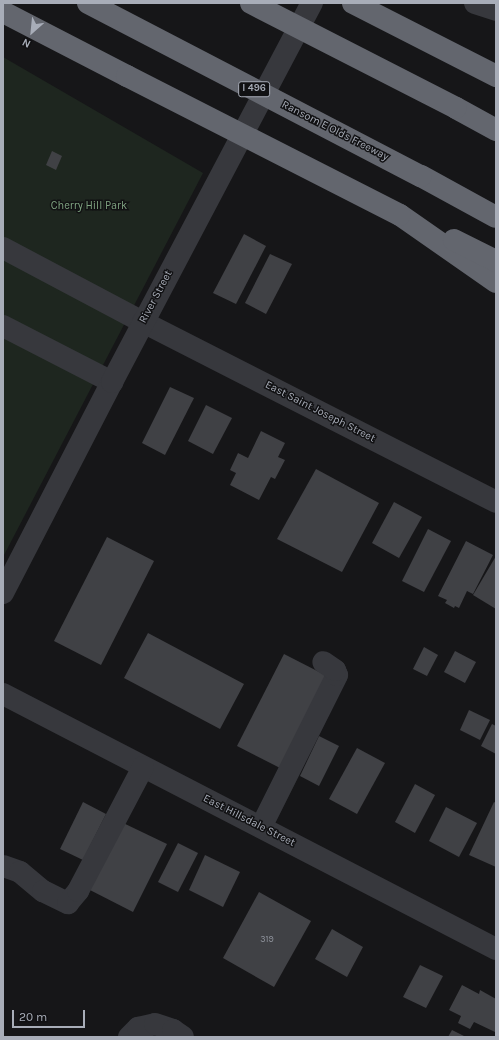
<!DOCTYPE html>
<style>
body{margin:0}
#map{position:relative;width:499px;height:1040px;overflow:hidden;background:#161618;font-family:Karla,sans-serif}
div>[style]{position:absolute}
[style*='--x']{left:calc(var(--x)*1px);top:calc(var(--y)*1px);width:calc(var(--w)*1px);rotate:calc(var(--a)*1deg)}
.green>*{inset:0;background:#1e261f}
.building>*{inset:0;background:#404145}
.minor>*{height:22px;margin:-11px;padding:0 11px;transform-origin:11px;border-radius:11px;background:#37383d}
.highway>*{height:22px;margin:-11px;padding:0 11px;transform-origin:11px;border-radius:11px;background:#63666e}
.highway-bridge>*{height:22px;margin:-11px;padding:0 11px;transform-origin:11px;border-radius:11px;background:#63666e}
span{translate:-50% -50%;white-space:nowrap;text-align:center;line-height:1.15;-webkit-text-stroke:3px #111113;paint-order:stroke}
.number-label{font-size:9px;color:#8e929b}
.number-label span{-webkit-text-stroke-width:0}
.shield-label span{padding:1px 3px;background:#111113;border:1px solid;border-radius:3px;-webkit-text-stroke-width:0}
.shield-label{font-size:10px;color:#a8adb8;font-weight:700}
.street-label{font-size:11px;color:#a8adb8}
.park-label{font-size:11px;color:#7fa381}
.frame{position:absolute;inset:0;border:4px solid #a8adb8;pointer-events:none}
.north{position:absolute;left:12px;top:12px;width:40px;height:40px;-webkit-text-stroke:3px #111113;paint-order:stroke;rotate:207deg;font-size:11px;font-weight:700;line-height:16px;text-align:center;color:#a8adb8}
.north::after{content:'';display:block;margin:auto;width:14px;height:18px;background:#a8adb8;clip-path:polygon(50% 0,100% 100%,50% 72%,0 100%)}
.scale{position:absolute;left:12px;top:1010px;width:73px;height:18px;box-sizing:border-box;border:2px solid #a8adb8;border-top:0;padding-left:5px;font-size:12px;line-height:14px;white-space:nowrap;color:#a8adb8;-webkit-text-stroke:3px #111113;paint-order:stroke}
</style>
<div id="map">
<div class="green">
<i style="clip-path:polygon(3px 57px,203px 173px,3px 557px)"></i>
</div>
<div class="building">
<i style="clip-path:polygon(52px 151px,62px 156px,56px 170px,46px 165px)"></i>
<i style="clip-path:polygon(244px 234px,266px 246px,236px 304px,213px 293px)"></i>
<i style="clip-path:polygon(270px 254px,292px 264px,266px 314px,245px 303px)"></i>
<i style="clip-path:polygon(170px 387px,194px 398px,165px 455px,142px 443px)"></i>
<i style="clip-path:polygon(206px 405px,232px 418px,213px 454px,188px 441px)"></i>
<i style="clip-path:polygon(261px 431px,285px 443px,278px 457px,285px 460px,275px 479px,271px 477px,259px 500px,230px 485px,236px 473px,230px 470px,238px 453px,248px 458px)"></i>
<i style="clip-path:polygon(316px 469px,379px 503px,342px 572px,277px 539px)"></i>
<i style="clip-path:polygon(394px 502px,422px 517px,399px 558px,372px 543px)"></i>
<i style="clip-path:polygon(428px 529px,451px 541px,424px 592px,402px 581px)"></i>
<i style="clip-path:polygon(107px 537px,154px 561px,101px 665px,54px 641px)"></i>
<i style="clip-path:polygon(466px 541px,493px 555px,473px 594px,467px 591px,459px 608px,455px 606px,454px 608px,445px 603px,447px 600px,438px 596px)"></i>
<i style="clip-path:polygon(496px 556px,496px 609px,473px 595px)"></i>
<i style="clip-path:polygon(148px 633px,244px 684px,220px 729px,124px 678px)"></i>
<i style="clip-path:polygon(424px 647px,438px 655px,427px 676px,413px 669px)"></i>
<i style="clip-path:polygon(455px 651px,476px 662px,465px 683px,444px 672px)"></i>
<i style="clip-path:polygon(284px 654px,329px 677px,282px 769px,237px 746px)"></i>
<i style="clip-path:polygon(469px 710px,490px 720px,480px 740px,460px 730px)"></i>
<i style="clip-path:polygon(492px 724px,496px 726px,496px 754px,481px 746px)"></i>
<i style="clip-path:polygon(319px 736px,339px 746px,319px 786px,300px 776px)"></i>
<i style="clip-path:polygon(357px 748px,385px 763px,357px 814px,329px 799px)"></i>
<i style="clip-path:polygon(415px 784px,435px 795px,415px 833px,395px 822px)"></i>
<i style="clip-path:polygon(83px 802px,106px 814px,83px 860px,60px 849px)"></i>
<i style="clip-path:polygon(494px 802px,496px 803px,496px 867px,469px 855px)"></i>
<i style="clip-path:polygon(446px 807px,477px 823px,459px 857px,429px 841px)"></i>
<i style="clip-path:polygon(119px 821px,167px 844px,133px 912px,86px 888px)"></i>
<i style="clip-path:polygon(178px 843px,198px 853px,178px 892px,158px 882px)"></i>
<i style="clip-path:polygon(205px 855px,240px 872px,223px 907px,189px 890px)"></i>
<i style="clip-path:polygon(259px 892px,311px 921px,274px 987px,223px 958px)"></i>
<i style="clip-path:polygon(332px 929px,363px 947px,347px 977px,315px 959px)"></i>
<i style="clip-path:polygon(420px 965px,443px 976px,426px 1008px,403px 997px)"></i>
<i style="clip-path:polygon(462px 985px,479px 994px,480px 990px,496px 999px,495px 1032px,474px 1022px,470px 1029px,458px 1023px,461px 1016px,449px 1010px)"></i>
<i style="clip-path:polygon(452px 1030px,466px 1037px,448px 1037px)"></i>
</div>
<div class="minor">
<i style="--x:475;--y:3;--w:22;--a:18"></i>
<i style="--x:3;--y:248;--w:158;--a:27.9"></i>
<i style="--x:143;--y:322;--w:396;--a:27"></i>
<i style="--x:3;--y:326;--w:123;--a:27.2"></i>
<i style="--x:3;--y:593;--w:237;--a:-62.7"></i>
<i style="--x:112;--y:382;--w:429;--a:-62.2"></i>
<i style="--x:3;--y:694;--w:555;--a:27.35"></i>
<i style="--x:261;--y:827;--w:170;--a:-63.4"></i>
<i style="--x:337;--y:675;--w:5;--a:-112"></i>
<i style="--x:335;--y:670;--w:14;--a:-146"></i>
<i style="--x:3;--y:866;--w:18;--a:19"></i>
<i style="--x:20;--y:872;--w:30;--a:40"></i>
<i style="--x:43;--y:891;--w:28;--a:26"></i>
<i style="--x:68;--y:903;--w:16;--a:-50"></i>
<i style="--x:78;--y:891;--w:140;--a:-62.3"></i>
<i style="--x:129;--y:1037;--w:13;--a:-45"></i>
<i style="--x:138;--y:1028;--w:17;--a:-13"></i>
<i style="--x:155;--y:1024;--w:19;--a:18"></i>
<i style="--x:173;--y:1030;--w:12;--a:35"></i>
</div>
<div class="highway">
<i style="--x:353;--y:3;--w:161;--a:27"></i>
<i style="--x:3;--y:12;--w:140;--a:27.3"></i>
<i style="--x:456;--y:108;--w:46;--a:28.8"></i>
<i style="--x:421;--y:176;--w:85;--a:28.7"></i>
<i style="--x:400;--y:215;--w:117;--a:34.9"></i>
<i style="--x:454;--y:240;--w:47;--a:26.6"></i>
</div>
<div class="highway-bridge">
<i style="--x:88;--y:3;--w:375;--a:27.5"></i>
<i style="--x:251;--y:3;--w:230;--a:27.1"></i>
<i style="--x:127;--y:76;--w:306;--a:27"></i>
</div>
<div class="number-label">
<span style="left:267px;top:939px">319</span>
</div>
<div class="shield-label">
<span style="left:254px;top:89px">I 496</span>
</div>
<div class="street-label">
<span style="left:335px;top:131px;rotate:27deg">Ransom E Olds Freeway</span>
<span style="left:156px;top:297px;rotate:-62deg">River Street</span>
<span style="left:320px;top:412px;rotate:27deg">East Saint Joseph Street</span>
<span style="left:249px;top:821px;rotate:27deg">East Hillsdale Street</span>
</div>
<div class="park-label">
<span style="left:89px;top:206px">Cherry Hill Park</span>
</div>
<div class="frame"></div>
<div class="north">N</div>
<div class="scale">20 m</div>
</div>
